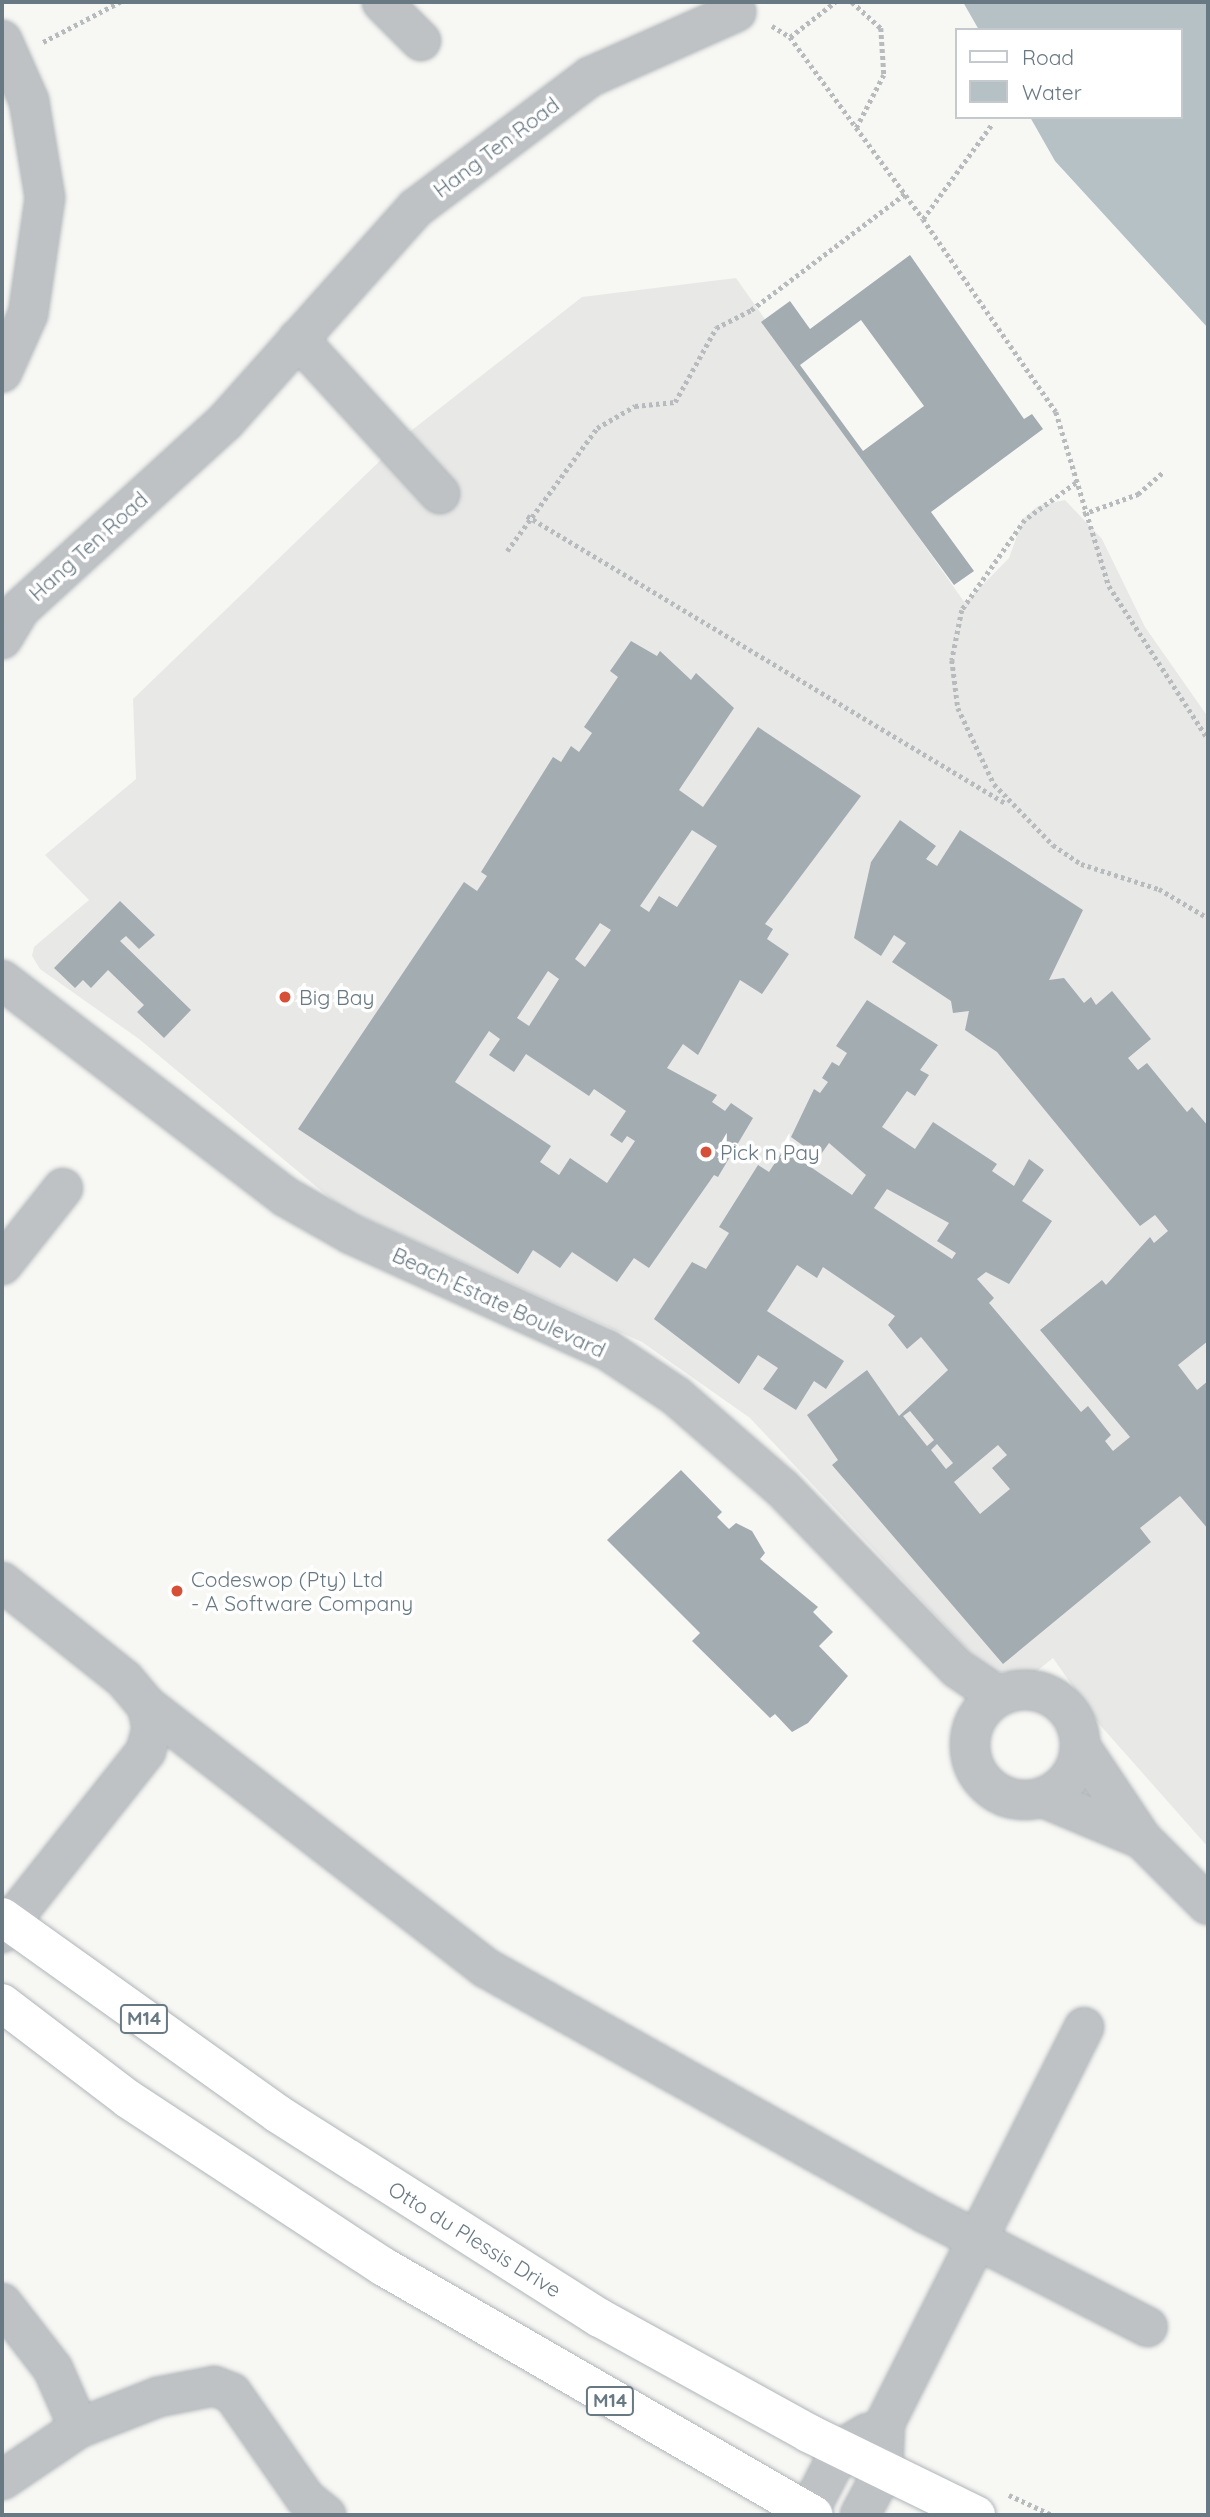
<!DOCTYPE html>
<style>
body{margin:0}
#map{position:relative;width:1210px;height:2517px;overflow:hidden;background:#f7f7f4;font-family:Quicksand,sans-serif}
div>[style]{position:absolute}
[style*='--x']{left:calc(var(--x)*1px);top:calc(var(--y)*1px);width:calc(var(--w)*1px);rotate:calc(var(--a)*1deg)}
.built>*{inset:0;background:#e8e8e7}
.water>*{inset:0;background:#b5c1c5}
.building>*{inset:0;background:#a3acb1}
.path>*{height:4.5px;margin-top:-2.25px;transform-origin:0;background:repeating-linear-gradient(90deg,#b8bbbd 0 3.5px,transparent 0 7px)}
.roads{filter:drop-shadow(0 0 2px #afb5b8) drop-shadow(0 0 2px #afb5b8)}
.minor>*{height:38px;margin:-19px;padding:0 19px;transform-origin:19px;border-radius:19px;background:#bec2c5}
.minor>.ring{margin:-19px;padding:0;box-sizing:content-box;background:none;border:38px solid #bec2c5;border-radius:50%}
.major>*{height:38px;margin:-19px;padding:0 19px;transform-origin:19px;border-radius:19px;background:#fff}
.dots>*{width:19px;height:19px;translate:-50% -50%;box-sizing:border-box;border:4px solid #fff;border-radius:50%}
span{translate:-50% -50%;white-space:nowrap;text-align:center;line-height:1.15;-webkit-text-stroke:7px #fff;paint-order:stroke}
.shield-label span{padding:2px 5px;background:#fff;border:2px solid;border-radius:5px;-webkit-text-stroke-width:0}
.shield-label{font-size:19px;color:#687983;font-weight:700}
.street-label{font-size:21px;color:#687983}
.poi-label{font-size:21px;color:#687983}
.left{translate:0 -50%;text-align:left}
.frame{position:absolute;inset:0;border:4px solid #687983;pointer-events:none}
.legend{position:absolute;left:955px;top:28px;width:228px;height:91px;box-sizing:border-box;background:#fff;border:2px solid #c3c9cd;margin:0;padding:9px 12px;list-style:none;font-size:21px;color:#687983}
.legend li{display:flex;align-items:center;gap:14px;height:35px}
.legend b{width:35px;border:2px solid #c3c9cd}
</style>
<div id="map">
<div class="built">
<i style="clip-path:polygon(736px 278px,965px 603px,1009px 558px,1023px 519px,1038px 506px,1065px 500px,1102px 539px,1145px 627px,1208px 717px,1208px 1847px,1100px 1725px,1053px 1658px,1032px 1675px,988px 1671px,750px 1418px,642px 1342px,342px 1208px,139px 1039px,40px 969px,32px 956px,34px 947px,89px 900px,45px 855px,136px 779px,133px 699px,412px 430px,582px 297px)"></i>
</div>
<div class="water">
<i style="clip-path:polygon(963px 2px,1208px 2px,1208px 328px,1055px 161px,1030px 117px,1180px 117px,1180px 30px,979px 30px)"></i>
</div>
<div class="building">
<i style="clip-path:polygon(evenodd,910px 255px,1024px 419px,1032px 414px,1043px 429px,931px 512px,974px 571px,954px 585px,761px 322px,790px 301px,810px 329px,910px 255px,861px 320px,924px 406px,863px 451px,800px 365px,861px 320px)"></i>
<i style="clip-path:polygon(evenodd,631px 641px,657px 656px,660px 651px,691px 680px,696px 673px,734px 708px,679px 790px,703px 807px,758px 727px,861px 796px,765px 924px,773px 929px,767px 939px,789px 954px,762px 994px,740px 980px,698px 1055px,683px 1044px,667px 1068px,717px 1095px,712px 1102px,725px 1111px,731px 1103px,753px 1118px,718px 1177px,714px 1175px,649px 1268px,634px 1258px,617px 1282px,572px 1252px,560px 1268px,533px 1250px,518px 1274px,298px 1129px,464px 882px,477px 891px,487px 876px,481px 872px,553px 757px,561px 762px,571px 746px,579px 752px,592px 733px,584px 727px,618px 677px,610px 671px,631px 641px,692px 830px,717px 846px,677px 907px,659px 896px,649px 912px,640px 906px,692px 830px,631px 641px,600px 923px,611px 930px,585px 967px,575px 959px,600px 923px,631px 641px,548px 971px,559px 979px,529px 1026px,517px 1018px,548px 971px,631px 641px,489px 1031px,500px 1039px,489px 1055px,514px 1072px,526px 1054px,589px 1096px,594px 1089px,626px 1111px,610px 1135px,622px 1143px,627px 1136px,635px 1141px,607px 1183px,570px 1158px,559px 1175px,540px 1162px,551px 1146px,455px 1082px,489px 1031px)"></i>
<i style="clip-path:polygon(evenodd,900px 820px,936px 846px,926px 859px,937px 866px,960px 830px,1083px 910px,1049px 980px,1064px 978px,1084px 1003px,1091px 997px,1096px 1005px,1112px 991px,1151px 1039px,1128px 1058px,1138px 1070px,1147px 1063px,1187px 1112px,1192px 1107px,1208px 1126px,1208px 1341px,1178px 1365px,1197px 1390px,1208px 1381px,1208px 1529px,1180px 1496px,1140px 1528px,1151px 1542px,1003px 1664px,832px 1465px,838px 1460px,807px 1415px,867px 1370px,899px 1416px,948px 1370px,921px 1337px,907px 1349px,888px 1325px,895px 1316px,823px 1267px,817px 1278px,797px 1265px,767px 1311px,844px 1361px,826px 1389px,814px 1381px,796px 1410px,763px 1389px,778px 1368px,758px 1355px,739px 1384px,654px 1319px,692px 1262px,706px 1269px,729px 1233px,719px 1227px,758px 1165px,769px 1172px,784px 1149px,852px 1195px,866px 1175px,829px 1143px,819px 1157px,791px 1137px,814px 1089px,820px 1093px,828px 1082px,822px 1078px,832px 1062px,839px 1066px,847px 1053px,836px 1046px,867px 1000px,938px 1045px,920px 1070px,929px 1075px,915px 1096px,907px 1091px,882px 1127px,915px 1149px,933px 1122px,997px 1164px,992px 1171px,1014px 1186px,1029px 1159px,1044px 1170px,1022px 1201px,1052px 1221px,1009px 1284px,986px 1272px,977px 1279px,994px 1298px,989px 1303px,1081px 1412px,1088px 1406px,1111px 1435px,1105px 1441px,1113px 1451px,1130px 1437px,1040px 1330px,1102px 1280px,1106px 1285px,1150px 1237px,1154px 1243px,1168px 1231px,1155px 1215px,1140px 1226px,997px 1052px,965px 1030px,969px 1011px,953px 1013px,951px 1001px,892px 962px,906px 943px,894px 935px,881px 956px,854px 938px,871px 862px,900px 820px,887px 1189px,949px 1223px,937px 1241px,956px 1253px,952px 1259px,874px 1208px,887px 1189px,900px 820px,910px 1411px,934px 1440px,927px 1446px,903px 1416px,910px 1411px,900px 820px,937px 1444px,953px 1463px,946px 1469px,931px 1450px,937px 1444px,900px 820px,998px 1445px,1007px 1455px,992px 1468px,1010px 1489px,980px 1514px,954px 1482px,998px 1445px)"></i>
<i style="clip-path:polygon(120px 901px,155px 935px,139px 949px,126px 936px,120px 941px,191px 1010px,164px 1038px,137px 1012px,144px 1005px,108px 970px,91px 988px,83px 980px,75px 988px,54px 968px)"></i>
<i style="clip-path:polygon(681px 1470px,722px 1512px,717px 1517px,729px 1529px,736px 1523px,752px 1531px,765px 1553px,760px 1559px,818px 1607px,813px 1612px,833px 1632px,819px 1646px,848px 1676px,808px 1723px,792px 1732px,775px 1714px,770px 1718px,692px 1641px,700px 1633px,607px 1540px)"></i>
</div>
<div class="path">
<i style="--x:852;--y:2;--w:39;--a:42"></i>
<i style="--x:881;--y:28;--w:47;--a:86.3"></i>
<i style="--x:884;--y:75;--w:61;--a:117.4"></i>
<i style="--x:772;--y:26;--w:21;--a:31"></i>
<i style="--x:790;--y:37;--w:225;--a:53.8"></i>
<i style="--x:923;--y:219;--w:234;--a:55.4"></i>
<i style="--x:1056;--y:412;--w:182;--a:73.1"></i>
<i style="--x:1109;--y:586;--w:182;--a:57.1"></i>
<i style="--x:790;--y:37;--w:57;--a:-37.9"></i>
<i style="--x:43;--y:42;--w:87;--a:-27.5"></i>
<i style="--x:923;--y:219;--w:117;--a:-54"></i>
<i style="--x:1076;--y:483;--w:63;--a:144"></i>
<i style="--x:1025;--y:520;--w:110;--a:125"></i>
<i style="--x:962;--y:610;--w:51;--a:101.3"></i>
<i style="--x:952;--y:660;--w:48;--a:82.9"></i>
<i style="--x:958;--y:708;--w:84;--a:64.7"></i>
<i style="--x:994;--y:784;--w:85;--a:46"></i>
<i style="--x:1053;--y:845;--w:34;--a:34"></i>
<i style="--x:1081;--y:864;--w:82;--a:17.8"></i>
<i style="--x:1159;--y:889;--w:57;--a:30.6"></i>
<i style="--x:1083;--y:514;--w:59;--a:-20"></i>
<i style="--x:1138;--y:494;--w:32;--a:-41"></i>
<i style="--x:527;--y:516;--w:558;--a:30.98"></i>
<i style="--x:507;--y:551;--w:152;--a:-53.8"></i>
<i style="--x:597;--y:428;--w:44;--a:-30.1"></i>
<i style="--x:635;--y:406;--w:40;--a:-5.7"></i>
<i style="--x:675;--y:402;--w:85;--a:-61"></i>
<i style="--x:716;--y:328;--w:39;--a:-27"></i>
<i style="--x:751;--y:310;--w:193;--a:-37"></i>
<i style="--x:1009;--y:2495;--w:47;--a:24.9"></i>
</div>
<div class="roads">
<div class="minor">
<i style="--x:382;--y:2;--w:55;--a:45"></i>
<i style="--x:2;--y:40;--w:67;--a:66.1"></i>
<i style="--x:29;--y:101;--w:98;--a:80.6"></i>
<i style="--x:45;--y:198;--w:117;--a:98.3"></i>
<i style="--x:28;--y:314;--w:64;--a:114.1"></i>
<i style="--x:298;--y:339;--w:210;--a:47.5"></i>
<i style="--x:2;--y:639;--w:35;--a:-59"></i>
<i style="--x:20;--y:609;--w:277;--a:-42.4"></i>
<i style="--x:225;--y:422;--w:287;--a:-48.3"></i>
<i style="--x:416;--y:208;--w:218;--a:-37"></i>
<i style="--x:590;--y:77;--w:160;--a:-24"></i>
<i style="--x:2;--y:980;--w:357;--a:37.4"></i>
<i style="--x:286;--y:1197;--w:75;--a:29.6"></i>
<i style="--x:351;--y:1234;--w:281;--a:24.4"></i>
<i style="--x:607;--y:1350;--w:83;--a:33.7"></i>
<i style="--x:676;--y:1396;--w:140;--a:41"></i>
<i style="--x:782;--y:1488;--w:252;--a:45.8"></i>
<i style="--x:958;--y:1669;--w:48;--a:34"></i>
<i style="--x:2;--y:1265;--w:98;--a:-51.6"></i>
<i style="--x:2;--y:1582;--w:157;--a:38.5"></i>
<i style="--x:125;--y:1680;--w:34;--a:50"></i>
<i style="--x:147;--y:1706;--w:23;--a:77"></i>
<i style="--x:152;--y:1728;--w:24;--a:105"></i>
<i style="--x:146;--y:1751;--w:232;--a:128.4"></i>
<i class="ring" style="left:970px;top:1690px;width:72px;height:72px"></i>
<i style="--x:147;--y:1706;--w:428;--a:37.7"></i>
<i style="--x:486;--y:1968;--w:503;--a:29.17"></i>
<i style="--x:925;--y:2213;--w:250;--a:27.1"></i>
<i style="--x:1080;--y:1746;--w:112;--a:56.3"></i>
<i style="--x:1142;--y:1839;--w:93;--a:45"></i>
<i style="--x:1044;--y:1798;--w:106;--a:22.7"></i>
<i style="--x:2;--y:2303;--w:83;--a:52.3"></i>
<i style="--x:53;--y:2369;--w:64;--a:66.2"></i>
<i style="--x:2;--y:2480;--w:93;--a:-34"></i>
<i style="--x:79;--y:2428;--w:85;--a:-21.4"></i>
<i style="--x:158;--y:2397;--w:57;--a:-11.1"></i>
<i style="--x:214;--y:2386;--w:19;--a:21"></i>
<i style="--x:232;--y:2393;--w:129;--a:55.1"></i>
<i style="--x:306;--y:2499;--w:26;--a:39"></i>
<i style="--x:807;--y:2515;--w:74;--a:-62.7"></i>
<i style="--x:841;--y:2449;--w:31;--a:-31"></i>
<i style="--x:860;--y:2515;--w:49;--a:-61.9"></i>
<i style="--x:883;--y:2472;--w:49;--a:-87.7"></i>
<i style="--x:885;--y:2423;--w:443;--a:-63.3"></i>
</div>
<div class="major">
<i style="--x:2;--y:1917;--w:339;--a:35.5"></i>
<i style="--x:278;--y:2114;--w:381;--a:32.4"></i>
<i style="--x:600;--y:2318;--w:238;--a:28.9"></i>
<i style="--x:808;--y:2433;--w:187;--a:26"></i>
<i style="--x:2;--y:2003;--w:158;--a:37.3"></i>
<i style="--x:128;--y:2099;--w:306;--a:33.3"></i>
<i style="--x:384;--y:2267;--w:496;--a:30"></i>
</div>
</div>
<div class="dots">
<i style="left:285px;top:997px;background:#d55036"></i>
<i style="left:706px;top:1152px;background:#d55036"></i>
<i style="left:177px;top:1591px;background:#d55036"></i>
</div>
<div class="shield-label">
<span style="left:144px;top:2019px">M14</span>
<span style="left:610px;top:2401px">M14</span>
</div>
<div class="street-label">
<span style="left:496px;top:147px;rotate:-37deg">Hang Ten Road</span>
<span style="left:88px;top:546px;rotate:-42deg">Hang Ten Road</span>
<span style="left:499px;top:1302px;rotate:25deg">Beach Estate Boulevard</span>
<span style="left:475px;top:2239px;rotate:32deg">Otto du Plessis Drive</span>
</div>
<div class="poi-label">
<span class="left" style="left:299px;top:997px">Big Bay</span>
<span class="left" style="left:720px;top:1152px">Pick n Pay</span>
<span class="left" style="left:191px;top:1591px">Codeswop (Pty) Ltd<br>- A Software Company</span>
</div>
<div class="frame"></div>
<ul class="legend">
<li><b style="height:9px;background:#fff"></b>Road</li>
<li><b style="height:19px;background:#b5c1c5"></b>Water</li>
</ul>
</div>
